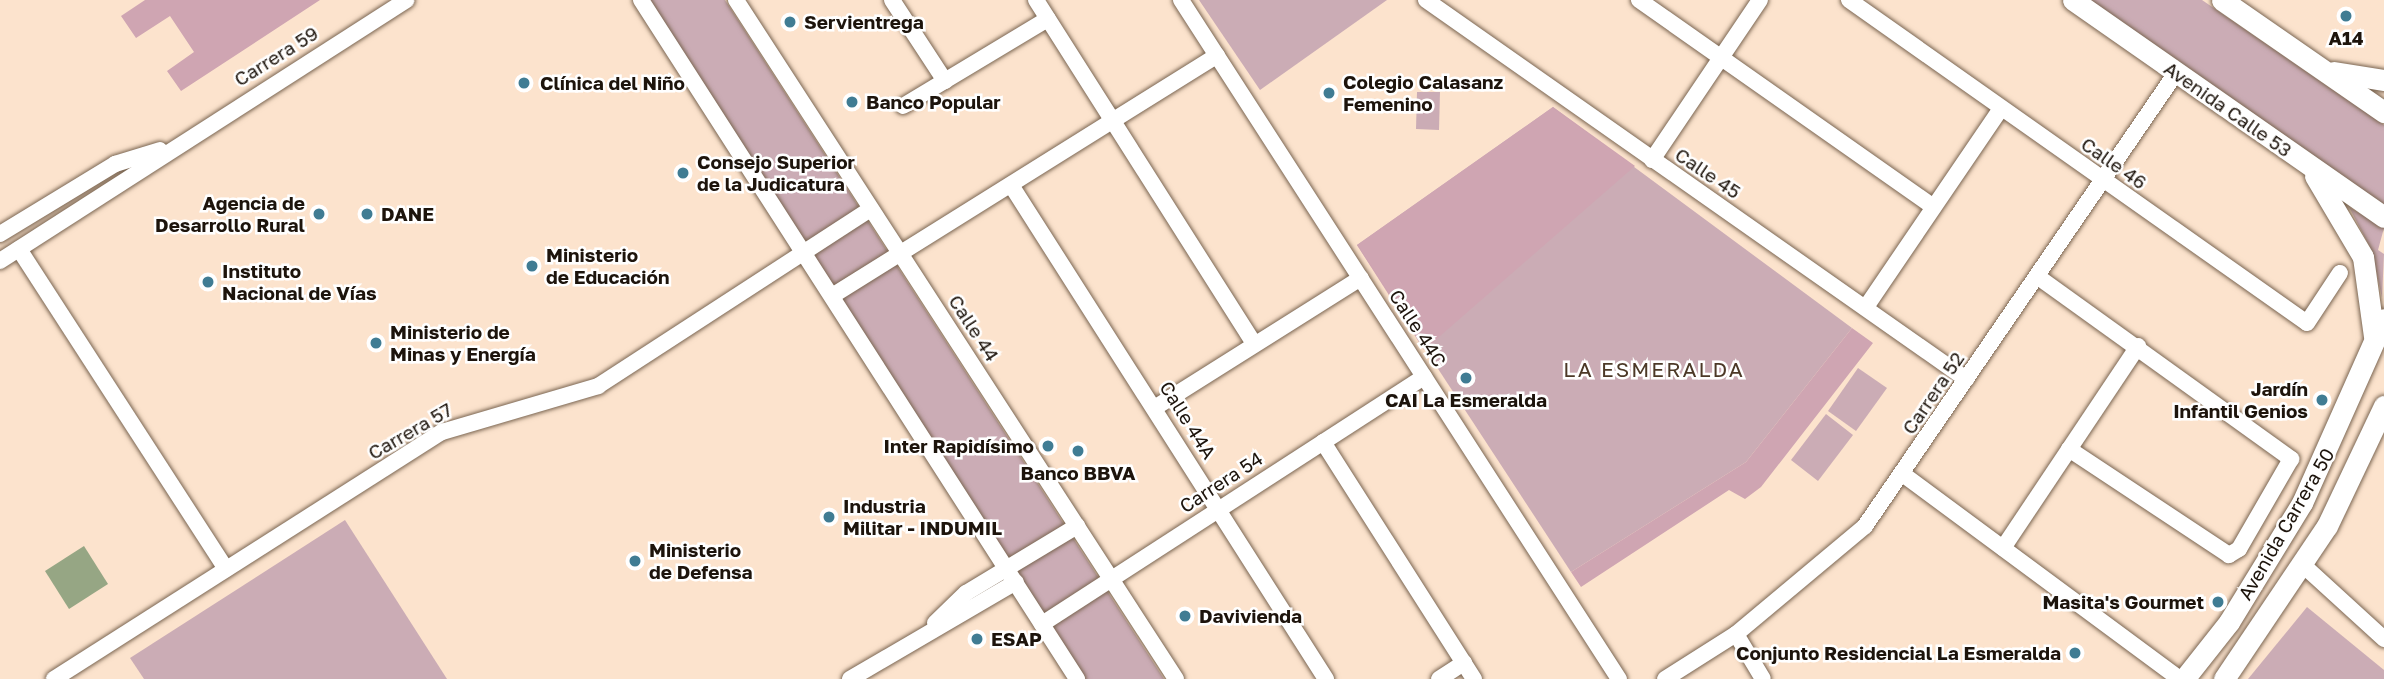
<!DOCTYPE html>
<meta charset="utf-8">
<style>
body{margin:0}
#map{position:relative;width:2384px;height:679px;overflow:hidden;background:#fce3cd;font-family:"Golos Text",sans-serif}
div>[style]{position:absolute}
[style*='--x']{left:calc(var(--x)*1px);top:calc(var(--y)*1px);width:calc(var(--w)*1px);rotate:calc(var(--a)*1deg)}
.green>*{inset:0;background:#cbacb5}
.forest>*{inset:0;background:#cfa5b2}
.water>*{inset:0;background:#96a684}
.roads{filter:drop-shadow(0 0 2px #7a6551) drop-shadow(0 0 2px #7a6551)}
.minor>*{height:16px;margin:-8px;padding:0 8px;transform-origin:8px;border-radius:8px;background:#fff}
.major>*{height:21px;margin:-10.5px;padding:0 10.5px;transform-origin:10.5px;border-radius:10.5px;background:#fff}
.dots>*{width:19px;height:19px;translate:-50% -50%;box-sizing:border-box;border:4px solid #fff;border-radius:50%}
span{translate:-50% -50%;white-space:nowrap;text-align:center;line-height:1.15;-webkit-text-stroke:5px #fff;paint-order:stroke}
.poi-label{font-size:19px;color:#1d140c;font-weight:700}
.left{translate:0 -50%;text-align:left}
.right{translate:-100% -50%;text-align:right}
.street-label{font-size:19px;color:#1d140c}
.neighbourhood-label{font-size:21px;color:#4c3927;letter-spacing:2px}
</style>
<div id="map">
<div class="green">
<i style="clip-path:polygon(650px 0,725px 0,1164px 679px,1085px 679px)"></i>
<i style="clip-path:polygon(1199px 0,1387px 0,1260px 90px)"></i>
<i style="clip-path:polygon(2088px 0,2202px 0,2384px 125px,2384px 207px)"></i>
<i style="clip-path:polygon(1417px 92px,1440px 92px,1439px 130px,1416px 129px)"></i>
<i style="clip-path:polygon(1553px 107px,1852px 328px,1746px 462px,1571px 572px,1357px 245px)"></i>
<i style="clip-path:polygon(2349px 207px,2384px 228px,2378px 250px,2384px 254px,2382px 298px,2372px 251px)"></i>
<i style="clip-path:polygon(1858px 368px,1887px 388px,1856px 431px,1828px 411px)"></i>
<i style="clip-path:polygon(1826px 414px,1853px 435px,1818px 481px,1791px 460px)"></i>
<i style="clip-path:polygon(345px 520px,447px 679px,144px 679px,130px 658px)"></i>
<i style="clip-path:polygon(2307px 607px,2384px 670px,2384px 679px,2248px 679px)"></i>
</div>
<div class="forest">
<i style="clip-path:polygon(145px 0,320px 0,181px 91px,167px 71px,194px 52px,170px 16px,136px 38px,121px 16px)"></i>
<i style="clip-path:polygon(1553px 107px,1635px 166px,1424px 350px,1357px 245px)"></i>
<i style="clip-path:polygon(1852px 328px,1873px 343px,1761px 487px,1745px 499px,1729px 490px,1581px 587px,1571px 572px,1746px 462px)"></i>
</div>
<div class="water">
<i style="clip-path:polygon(84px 546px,108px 584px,69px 609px,45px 571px)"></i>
</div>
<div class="roads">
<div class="minor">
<i style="--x:641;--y:0;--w:807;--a:57.29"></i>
<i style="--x:736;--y:0;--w:809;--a:57.06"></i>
<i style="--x:892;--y:0;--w:97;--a:56.8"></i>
<i style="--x:1036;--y:0;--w:407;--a:57.6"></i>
<i style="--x:1181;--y:0;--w:808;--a:57.18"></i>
<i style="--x:1426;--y:0;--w:660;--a:35.06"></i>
<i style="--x:1639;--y:0;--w:360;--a:35.1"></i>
<i style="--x:1849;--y:0;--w:560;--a:35.19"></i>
<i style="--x:2307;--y:323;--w:60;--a:-56.6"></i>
<i style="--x:903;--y:106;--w:169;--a:-31"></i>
<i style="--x:1652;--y:160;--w:193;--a:-56"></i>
<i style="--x:1011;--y:185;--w:586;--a:57.48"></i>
<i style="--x:0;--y:234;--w:135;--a:-31.3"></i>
<i style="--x:115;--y:164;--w:47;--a:-17.3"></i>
<i style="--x:19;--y:249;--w:381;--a:57.1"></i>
<i style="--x:0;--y:261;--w:483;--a:-32.7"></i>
<i style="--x:2038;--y:277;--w:312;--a:35.7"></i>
<i style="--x:2291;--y:459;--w:104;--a:120"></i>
<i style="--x:2239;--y:549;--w:12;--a:149"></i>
<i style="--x:2229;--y:555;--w:192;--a:-146.5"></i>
<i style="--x:832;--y:296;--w:454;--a:-32"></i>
<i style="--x:1866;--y:307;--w:238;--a:-55.8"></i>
<i style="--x:1156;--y:407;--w:242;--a:-32.2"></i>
<i style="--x:1323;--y:442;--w:281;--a:57.5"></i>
<i style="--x:1904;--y:475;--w:343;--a:36.5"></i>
<i style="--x:2003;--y:548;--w:243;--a:-56.2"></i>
<i style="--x:2303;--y:565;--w:110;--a:42.4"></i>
<i style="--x:935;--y:623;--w:43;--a:-44.1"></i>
<i style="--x:966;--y:593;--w:130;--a:-31.1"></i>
<i style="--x:1042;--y:624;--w:455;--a:-32.9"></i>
<i style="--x:1736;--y:634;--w:52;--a:59"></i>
<i style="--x:54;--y:679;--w:460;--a:-32.5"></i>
<i style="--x:442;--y:432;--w:163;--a:-16.4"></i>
<i style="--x:598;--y:386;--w:325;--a:-33"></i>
<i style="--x:850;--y:679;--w:192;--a:-30.3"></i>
<i style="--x:1439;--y:679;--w:30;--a:-33"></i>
<i style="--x:1665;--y:679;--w:84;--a:-32.4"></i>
<i style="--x:1736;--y:634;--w:168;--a:-39.9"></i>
<i style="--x:1865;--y:526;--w:549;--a:-55.53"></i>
</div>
<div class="major">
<i style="--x:2073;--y:0;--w:379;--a:34.9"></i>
<i style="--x:2222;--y:0;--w:197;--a:34.7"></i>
<i style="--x:2334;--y:72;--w:51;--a:9.1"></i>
<i style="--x:2315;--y:176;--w:94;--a:59.3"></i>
<i style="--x:2363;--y:257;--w:80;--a:82.1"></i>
<i style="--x:2184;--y:679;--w:73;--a:-51.7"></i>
<i style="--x:2229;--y:622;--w:140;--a:-58.5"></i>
<i style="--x:2302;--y:503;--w:201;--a:-66"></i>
<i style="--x:2224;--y:679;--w:184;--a:-56.1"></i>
<i style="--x:2327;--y:526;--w:133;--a:-64.6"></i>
</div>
</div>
<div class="dots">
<i style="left:2346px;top:16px;background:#407c93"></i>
<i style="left:790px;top:22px;background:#407c93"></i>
<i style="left:524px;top:83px;background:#407c93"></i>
<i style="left:1329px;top:93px;background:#407c93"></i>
<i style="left:852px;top:102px;background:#407c93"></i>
<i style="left:683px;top:173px;background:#407c93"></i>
<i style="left:319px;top:214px;background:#407c93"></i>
<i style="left:367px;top:214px;background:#407c93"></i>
<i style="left:532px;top:266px;background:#407c93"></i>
<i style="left:208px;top:282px;background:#407c93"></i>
<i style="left:376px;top:343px;background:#407c93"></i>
<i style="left:1466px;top:378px;background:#407c93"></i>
<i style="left:2322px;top:400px;background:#407c93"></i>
<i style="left:1048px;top:446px;background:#407c93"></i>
<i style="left:1078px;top:451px;background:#407c93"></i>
<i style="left:829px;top:517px;background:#407c93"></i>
<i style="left:635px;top:561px;background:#407c93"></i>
<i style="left:2218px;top:602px;background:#407c93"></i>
<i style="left:1185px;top:616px;background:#407c93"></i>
<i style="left:977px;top:639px;background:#407c93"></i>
<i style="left:2075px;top:653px;background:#407c93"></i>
</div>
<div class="poi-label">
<span class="left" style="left:804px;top:22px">Servientrega</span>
<span style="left:2346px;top:38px">A14</span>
<span class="left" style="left:1343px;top:93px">Colegio Calasanz<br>Femenino</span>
<span class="left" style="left:540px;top:83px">Clínica del Niño</span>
<span class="left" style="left:866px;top:102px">Banco Popular</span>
<span class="left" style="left:697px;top:173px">Consejo Superior<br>de la Judicatura</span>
<span class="right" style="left:305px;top:214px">Agencia de<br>Desarrollo Rural</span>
<span class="left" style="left:381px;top:214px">DANE</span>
<span class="left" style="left:546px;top:266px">Ministerio<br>de Educación</span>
<span class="left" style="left:222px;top:282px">Instituto<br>Nacional de Vías</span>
<span class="left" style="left:390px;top:343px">Ministerio de<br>Minas y Energía</span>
<span class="right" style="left:2308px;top:400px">Jardín<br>Infantil Genios</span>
<span style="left:1466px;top:400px">CAI La Esmeralda</span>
<span class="right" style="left:1034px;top:446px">Inter Rapidísimo</span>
<span style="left:1078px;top:473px">Banco BBVA</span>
<span class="left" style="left:843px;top:517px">Industria<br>Militar - INDUMIL</span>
<span class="left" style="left:649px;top:561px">Ministerio<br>de Defensa</span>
<span class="right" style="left:2204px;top:602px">Masita's Gourmet</span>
<span class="left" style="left:1199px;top:616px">Davivienda</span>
<span class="left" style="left:991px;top:639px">ESAP</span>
<span class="right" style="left:2061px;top:653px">Conjunto Residencial La Esmeralda</span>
</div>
<div class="street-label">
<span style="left:276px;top:56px;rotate:-32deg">Carrera 59</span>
<span style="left:2228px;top:109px;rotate:35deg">Avenida Calle 53</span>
<span style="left:2114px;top:163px;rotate:35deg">Calle 46</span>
<span style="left:1708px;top:173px;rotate:34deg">Calle 45</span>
<span style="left:974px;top:328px;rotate:57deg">Calle 44</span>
<span style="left:1418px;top:328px;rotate:57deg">Calle 44C</span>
<span style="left:1933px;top:393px;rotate:-56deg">Carrera 52</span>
<span style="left:1188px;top:420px;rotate:58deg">Calle 44A</span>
<span style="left:410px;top:431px;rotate:-30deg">Carrera 57</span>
<span style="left:1221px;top:482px;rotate:-33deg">Carrera 54</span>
<span style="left:2286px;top:524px;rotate:-60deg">Avenida Carrera 50</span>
</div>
<div class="neighbourhood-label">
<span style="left:1654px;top:369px">LA ESMERALDA</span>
</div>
</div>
